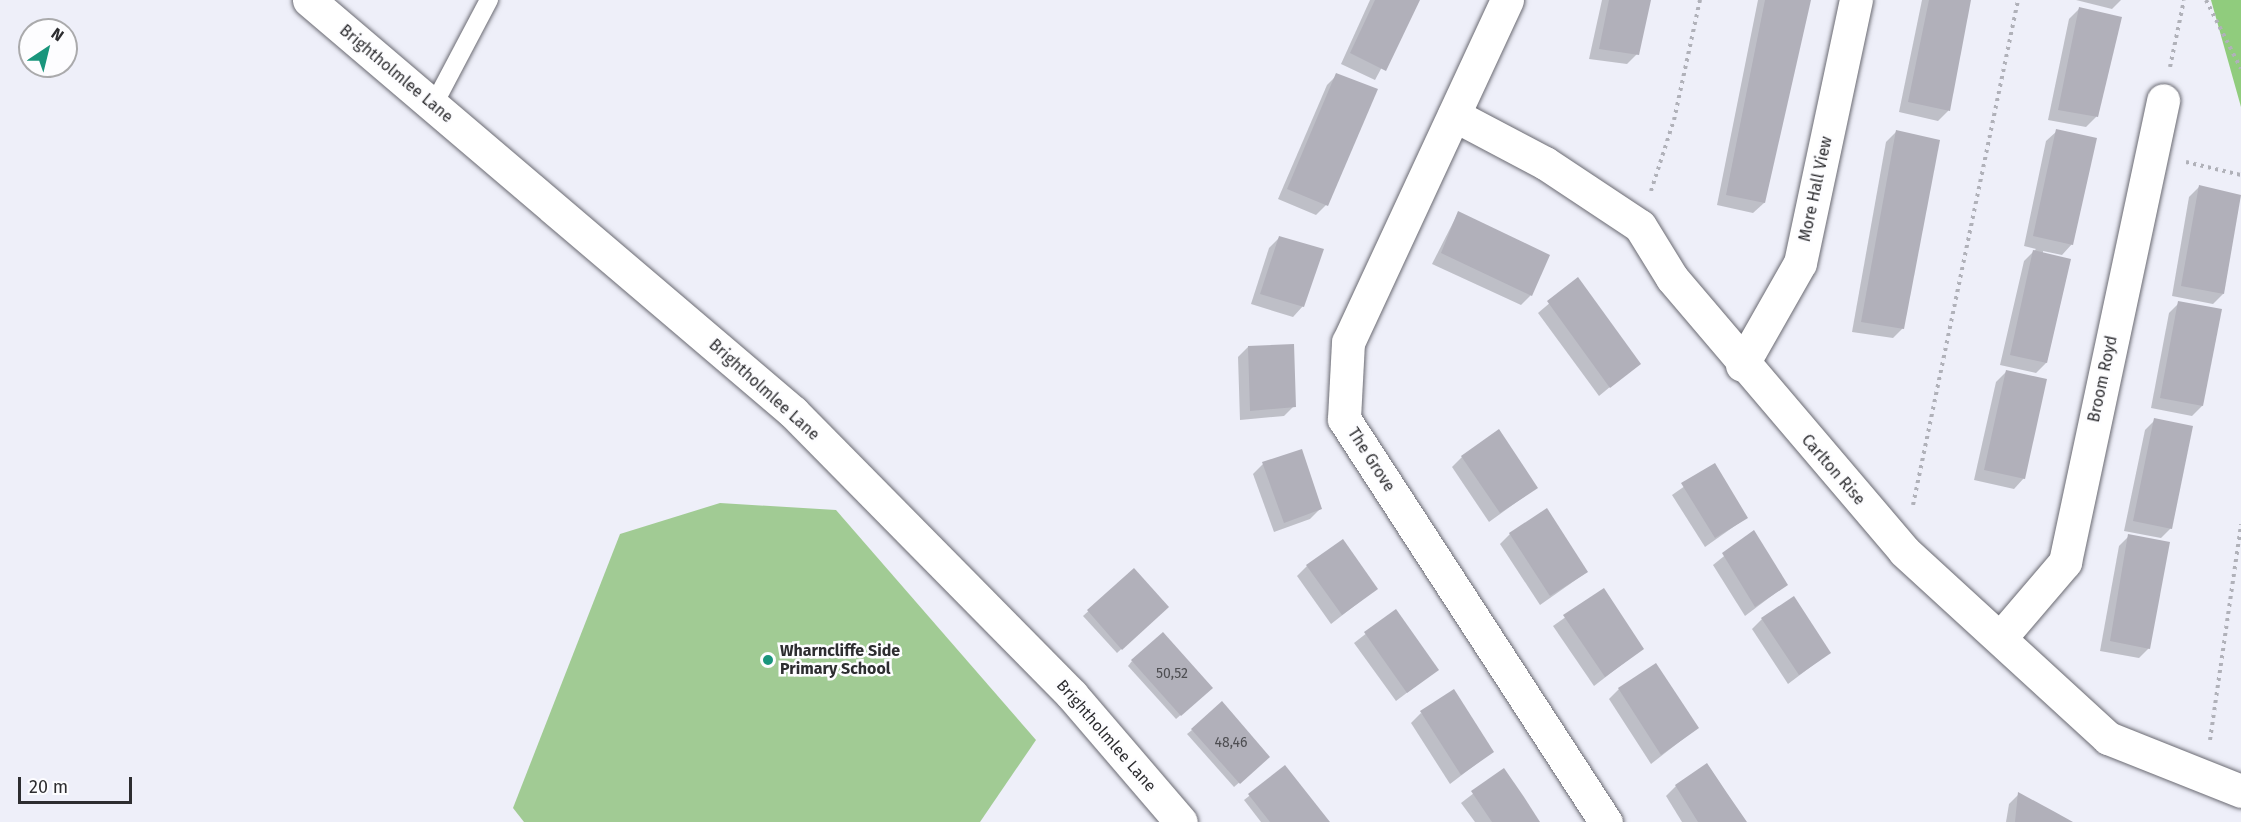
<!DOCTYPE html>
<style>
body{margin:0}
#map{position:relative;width:2241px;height:822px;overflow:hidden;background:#eeeff9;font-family:"Fira Sans",sans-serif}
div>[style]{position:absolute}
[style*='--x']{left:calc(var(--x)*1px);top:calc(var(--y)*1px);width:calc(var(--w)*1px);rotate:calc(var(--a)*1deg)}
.green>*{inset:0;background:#a1cb94}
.forest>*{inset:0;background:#90cc7d}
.shadow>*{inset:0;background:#0003}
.building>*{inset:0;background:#b1b0ba}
.path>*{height:4px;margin-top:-2px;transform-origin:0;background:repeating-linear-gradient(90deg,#b0b1b9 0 3px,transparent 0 7.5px)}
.roads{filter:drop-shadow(0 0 2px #6a6a72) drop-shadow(0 0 2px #6a6a72)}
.lane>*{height:18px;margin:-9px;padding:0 9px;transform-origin:9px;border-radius:9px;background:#fff}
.street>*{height:33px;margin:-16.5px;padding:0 16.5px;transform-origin:16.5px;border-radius:16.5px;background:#fff}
.secondary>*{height:33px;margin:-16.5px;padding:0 16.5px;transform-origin:16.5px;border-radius:16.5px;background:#fff}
.dots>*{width:16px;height:16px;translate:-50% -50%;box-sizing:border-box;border:3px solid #fdfdff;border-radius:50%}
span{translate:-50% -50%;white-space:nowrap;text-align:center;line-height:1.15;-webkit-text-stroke:5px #fdfdff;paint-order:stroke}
.number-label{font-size:14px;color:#4e4e52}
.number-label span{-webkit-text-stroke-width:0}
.street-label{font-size:16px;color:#2d2d30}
.poi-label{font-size:16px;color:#2d2d30;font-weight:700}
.left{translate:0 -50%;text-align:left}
.north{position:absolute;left:18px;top:18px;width:60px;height:60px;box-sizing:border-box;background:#fdfdff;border:2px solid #aaaaac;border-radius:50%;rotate:35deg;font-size:16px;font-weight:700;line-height:24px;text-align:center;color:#2d2d30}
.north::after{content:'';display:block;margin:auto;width:21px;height:27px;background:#19957c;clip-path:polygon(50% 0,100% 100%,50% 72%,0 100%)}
.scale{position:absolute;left:18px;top:777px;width:114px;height:27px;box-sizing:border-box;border:3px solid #2d2d30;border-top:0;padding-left:8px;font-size:18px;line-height:21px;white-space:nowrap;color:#2d2d30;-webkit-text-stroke:4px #fdfdff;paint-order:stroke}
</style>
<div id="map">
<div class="green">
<i style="clip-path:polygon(720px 503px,836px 510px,1036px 740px,980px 822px,524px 822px,513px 808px,620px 534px)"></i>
</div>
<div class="forest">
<i style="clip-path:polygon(2211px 0,2241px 0,2241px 107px)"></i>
</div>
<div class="shadow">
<i style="clip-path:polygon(1370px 0,1418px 0,1375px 80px,1341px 64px)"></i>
<i style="clip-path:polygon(1602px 0,1649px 0,1637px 54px,1627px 64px,1589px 59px)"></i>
<i style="clip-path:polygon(1758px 0,1810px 0,1764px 203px,1753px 213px,1717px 205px)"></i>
<i style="clip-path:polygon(1922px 0,1970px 0,1948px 111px,1938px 121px,1899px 112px)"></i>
<i style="clip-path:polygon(2076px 0,2121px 0,2112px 9px)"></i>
<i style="clip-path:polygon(2079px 9px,2120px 18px,2096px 117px,2086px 127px,2048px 120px,2069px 19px)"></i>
<i style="clip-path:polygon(1337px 75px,1326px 205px,1316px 215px,1278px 199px,1327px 85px)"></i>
<i style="clip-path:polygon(2057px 131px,2072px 244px,2062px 255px,2043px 251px,2046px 363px,2036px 373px,2000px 365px,2024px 261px,2036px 249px,2024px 246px,2046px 141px)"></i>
<i style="clip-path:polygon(1896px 132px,1903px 328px,1893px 338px,1852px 332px,1886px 142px)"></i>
<i style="clip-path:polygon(2199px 187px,2223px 294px,2213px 304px,2172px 296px,2189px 197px)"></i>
<i style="clip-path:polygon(1458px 213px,1531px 295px,1521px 305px,1432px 264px)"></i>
<i style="clip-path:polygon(1279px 238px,1303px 306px,1293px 317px,1251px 304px,1269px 248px)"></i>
<i style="clip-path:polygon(1578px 279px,1639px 363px,1599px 396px,1538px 313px)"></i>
<i style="clip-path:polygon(2179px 303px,2202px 406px,2192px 416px,2151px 408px,2169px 313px)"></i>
<i style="clip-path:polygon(1248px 347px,1294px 406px,1284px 416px,1240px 420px,1238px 357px)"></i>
<i style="clip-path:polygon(2006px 372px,2024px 478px,2014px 489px,1974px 480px,1996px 382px)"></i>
<i style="clip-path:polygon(2155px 420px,2171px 528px,2161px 538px,2124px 531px,2145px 430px)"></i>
<i style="clip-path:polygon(1462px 457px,1536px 488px,1489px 522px,1452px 467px)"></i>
<i style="clip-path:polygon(1263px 464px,1320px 509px,1310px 519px,1274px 532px,1253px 474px)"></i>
<i style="clip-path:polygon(1715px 465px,1746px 518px,1705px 547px,1672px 495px)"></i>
<i style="clip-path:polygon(1754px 532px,1786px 585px,1745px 616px,1713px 565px)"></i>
<i style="clip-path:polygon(1510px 534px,1587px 572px,1540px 605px,1500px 544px)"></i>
<i style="clip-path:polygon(2129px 536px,2149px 648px,2139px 658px,2100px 651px,2119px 546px)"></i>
<i style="clip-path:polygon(1307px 566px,1376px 589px,1331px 624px,1297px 576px)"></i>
<i style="clip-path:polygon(1134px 570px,1167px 607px,1117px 653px,1083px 616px)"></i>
<i style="clip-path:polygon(1604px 590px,1642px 649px,1594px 686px,1553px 626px)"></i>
<i style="clip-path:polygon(1395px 611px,1437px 670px,1396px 701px,1354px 643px)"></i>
<i style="clip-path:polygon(1762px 619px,1829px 653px,1788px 684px,1752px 629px)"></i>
<i style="clip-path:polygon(1132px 661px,1206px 693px,1176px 719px,1128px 666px)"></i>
<i style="clip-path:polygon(1619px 689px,1697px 728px,1651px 764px,1609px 699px)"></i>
<i style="clip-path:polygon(1421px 713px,1492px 752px,1450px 784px,1411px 723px)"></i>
<i style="clip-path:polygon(1192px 730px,1264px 761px,1234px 787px,1187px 734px)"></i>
<i style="clip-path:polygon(1285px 768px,1328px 822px,1261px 822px,1244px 800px)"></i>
<i style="clip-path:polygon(1504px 770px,1538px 822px,1475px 822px,1461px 803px)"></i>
<i style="clip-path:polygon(1676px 786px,1745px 822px,1682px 822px,1666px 796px)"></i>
<i style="clip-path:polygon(2019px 794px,2069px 822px,2006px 822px,2009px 804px)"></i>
</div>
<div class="building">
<i style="clip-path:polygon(1375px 0,1420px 0,1386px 71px,1350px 53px)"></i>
<i style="clip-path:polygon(1609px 0,1651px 0,1639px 55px,1599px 49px)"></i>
<i style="clip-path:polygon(1765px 0,1811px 0,1765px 203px,1726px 195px)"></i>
<i style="clip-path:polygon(1929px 0,1971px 0,1950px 111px,1908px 102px)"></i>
<i style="clip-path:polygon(2079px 7px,2122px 17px,2098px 117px,2058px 110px)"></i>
<i style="clip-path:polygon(1336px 73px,1378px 89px,1328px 206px,1287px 189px)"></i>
<i style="clip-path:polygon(2056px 129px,2097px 138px,2073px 245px,2033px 236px)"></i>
<i style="clip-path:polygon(1896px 130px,1940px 140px,1904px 329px,1861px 322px)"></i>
<i style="clip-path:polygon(2199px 185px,2241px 195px,2224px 294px,2181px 286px)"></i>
<i style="clip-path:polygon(1458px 211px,1550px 255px,1532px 296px,1441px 253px)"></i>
<i style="clip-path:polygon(1279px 236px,1324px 249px,1304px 307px,1260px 294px)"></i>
<i style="clip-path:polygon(2033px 250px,2071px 259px,2047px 363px,2010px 355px)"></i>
<i style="clip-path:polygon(1578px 277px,1641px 364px,1610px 388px,1547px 301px)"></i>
<i style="clip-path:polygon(2178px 301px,2222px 309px,2203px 406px,2160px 398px)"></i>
<i style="clip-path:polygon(1294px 344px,1296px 407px,1250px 411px,1248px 346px)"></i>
<i style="clip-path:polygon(2006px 370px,2047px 379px,2025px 479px,1984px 470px)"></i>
<i style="clip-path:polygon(2154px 418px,2193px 426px,2172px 529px,2133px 521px)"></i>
<i style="clip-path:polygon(1499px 429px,1538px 488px,1500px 513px,1461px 456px)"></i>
<i style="clip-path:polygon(1302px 449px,1322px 509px,1284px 523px,1262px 462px)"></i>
<i style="clip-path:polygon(1715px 463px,1748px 518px,1715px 538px,1681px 483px)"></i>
<i style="clip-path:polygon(1547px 508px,1588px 572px,1550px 596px,1509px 533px)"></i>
<i style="clip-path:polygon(1754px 530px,1788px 585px,1755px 607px,1722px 553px)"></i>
<i style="clip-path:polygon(2128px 534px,2170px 542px,2150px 649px,2110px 641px)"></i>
<i style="clip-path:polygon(1343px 539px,1378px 589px,1342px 615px,1306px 565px)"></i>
<i style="clip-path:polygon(1134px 568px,1169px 607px,1122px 650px,1087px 610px)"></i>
<i style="clip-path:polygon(1604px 588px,1644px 649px,1605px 677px,1563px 615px)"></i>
<i style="clip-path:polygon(1794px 596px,1831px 653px,1799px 675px,1761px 618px)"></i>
<i style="clip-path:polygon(1396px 609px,1439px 670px,1407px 693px,1364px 632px)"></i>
<i style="clip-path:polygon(1163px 632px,1213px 688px,1181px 716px,1131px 660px)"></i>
<i style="clip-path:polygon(1656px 663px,1699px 728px,1661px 755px,1618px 688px)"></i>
<i style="clip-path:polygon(1454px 689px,1494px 752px,1461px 775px,1420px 711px)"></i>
<i style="clip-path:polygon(1222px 701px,1270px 757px,1240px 784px,1191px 729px)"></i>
<i style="clip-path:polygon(1707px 763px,1727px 793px,1747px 822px,1698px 822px,1675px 785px)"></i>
<i style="clip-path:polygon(1285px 765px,1330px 822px,1270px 822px,1248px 794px)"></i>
<i style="clip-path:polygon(1504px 768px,1524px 797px,1540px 822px,1492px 822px,1471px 791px)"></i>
<i style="clip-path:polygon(2018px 792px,2055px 812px,2073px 822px,2015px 822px)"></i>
</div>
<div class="path">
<i style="--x:2206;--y:0;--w:77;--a:63.1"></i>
<i style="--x:2170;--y:67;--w:68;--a:-78.2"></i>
<i style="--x:2186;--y:162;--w:57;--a:13.3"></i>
<i style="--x:1651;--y:191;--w:75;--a:-72.1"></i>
<i style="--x:1674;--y:120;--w:123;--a:-77.8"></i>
<i style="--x:1913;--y:505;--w:516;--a:-78.25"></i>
<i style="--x:2210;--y:740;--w:218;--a:-81.8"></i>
</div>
<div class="roads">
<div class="lane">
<i style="--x:433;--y:106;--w:120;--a:-62.2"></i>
</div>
<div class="street">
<i style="--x:1507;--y:0;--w:377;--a:114.9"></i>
<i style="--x:1348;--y:342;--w:77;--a:93"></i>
<i style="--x:1344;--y:419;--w:481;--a:57"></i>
<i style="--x:1454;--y:115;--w:103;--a:27.8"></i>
<i style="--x:1545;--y:163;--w:114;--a:33.6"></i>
<i style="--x:1640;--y:226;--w:61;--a:58.4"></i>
<i style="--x:1672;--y:278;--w:358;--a:49.6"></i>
<i style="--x:1904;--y:551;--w:277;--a:42.5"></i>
<i style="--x:2108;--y:738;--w:143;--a:21.7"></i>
<i style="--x:1742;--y:365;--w:117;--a:-60.4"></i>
<i style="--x:1800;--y:263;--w:269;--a:-78"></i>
<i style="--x:2001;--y:637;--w:99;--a:-49.5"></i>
<i style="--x:2065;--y:562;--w:472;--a:-78"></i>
</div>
<div class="secondary">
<i style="--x:309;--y:0;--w:636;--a:40.41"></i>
<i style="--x:793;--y:412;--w:397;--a:45.4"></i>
<i style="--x:1072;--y:695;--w:167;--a:49.4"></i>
</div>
</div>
<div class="dots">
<i style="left:768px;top:660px;background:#19957c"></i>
</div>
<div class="number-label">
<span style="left:1172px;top:674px">50,52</span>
<span style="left:1231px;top:743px">48,46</span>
</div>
<div class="street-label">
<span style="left:396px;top:74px;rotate:40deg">Brightholmlee Lane</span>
<span style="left:1816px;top:189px;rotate:-78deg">More Hall View</span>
<span style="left:2103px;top:379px;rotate:-78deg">Broom Royd</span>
<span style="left:764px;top:390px;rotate:42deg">Brightholmlee Lane</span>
<span style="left:1371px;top:460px;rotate:57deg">The Grove</span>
<span style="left:1833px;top:470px;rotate:49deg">Carlton Rise</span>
<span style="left:1106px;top:736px;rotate:49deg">Brightholmlee Lane</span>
</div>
<div class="poi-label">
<span class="left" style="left:780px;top:660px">Wharncliffe Side<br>Primary School</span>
</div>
<div class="north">N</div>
<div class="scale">20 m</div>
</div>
